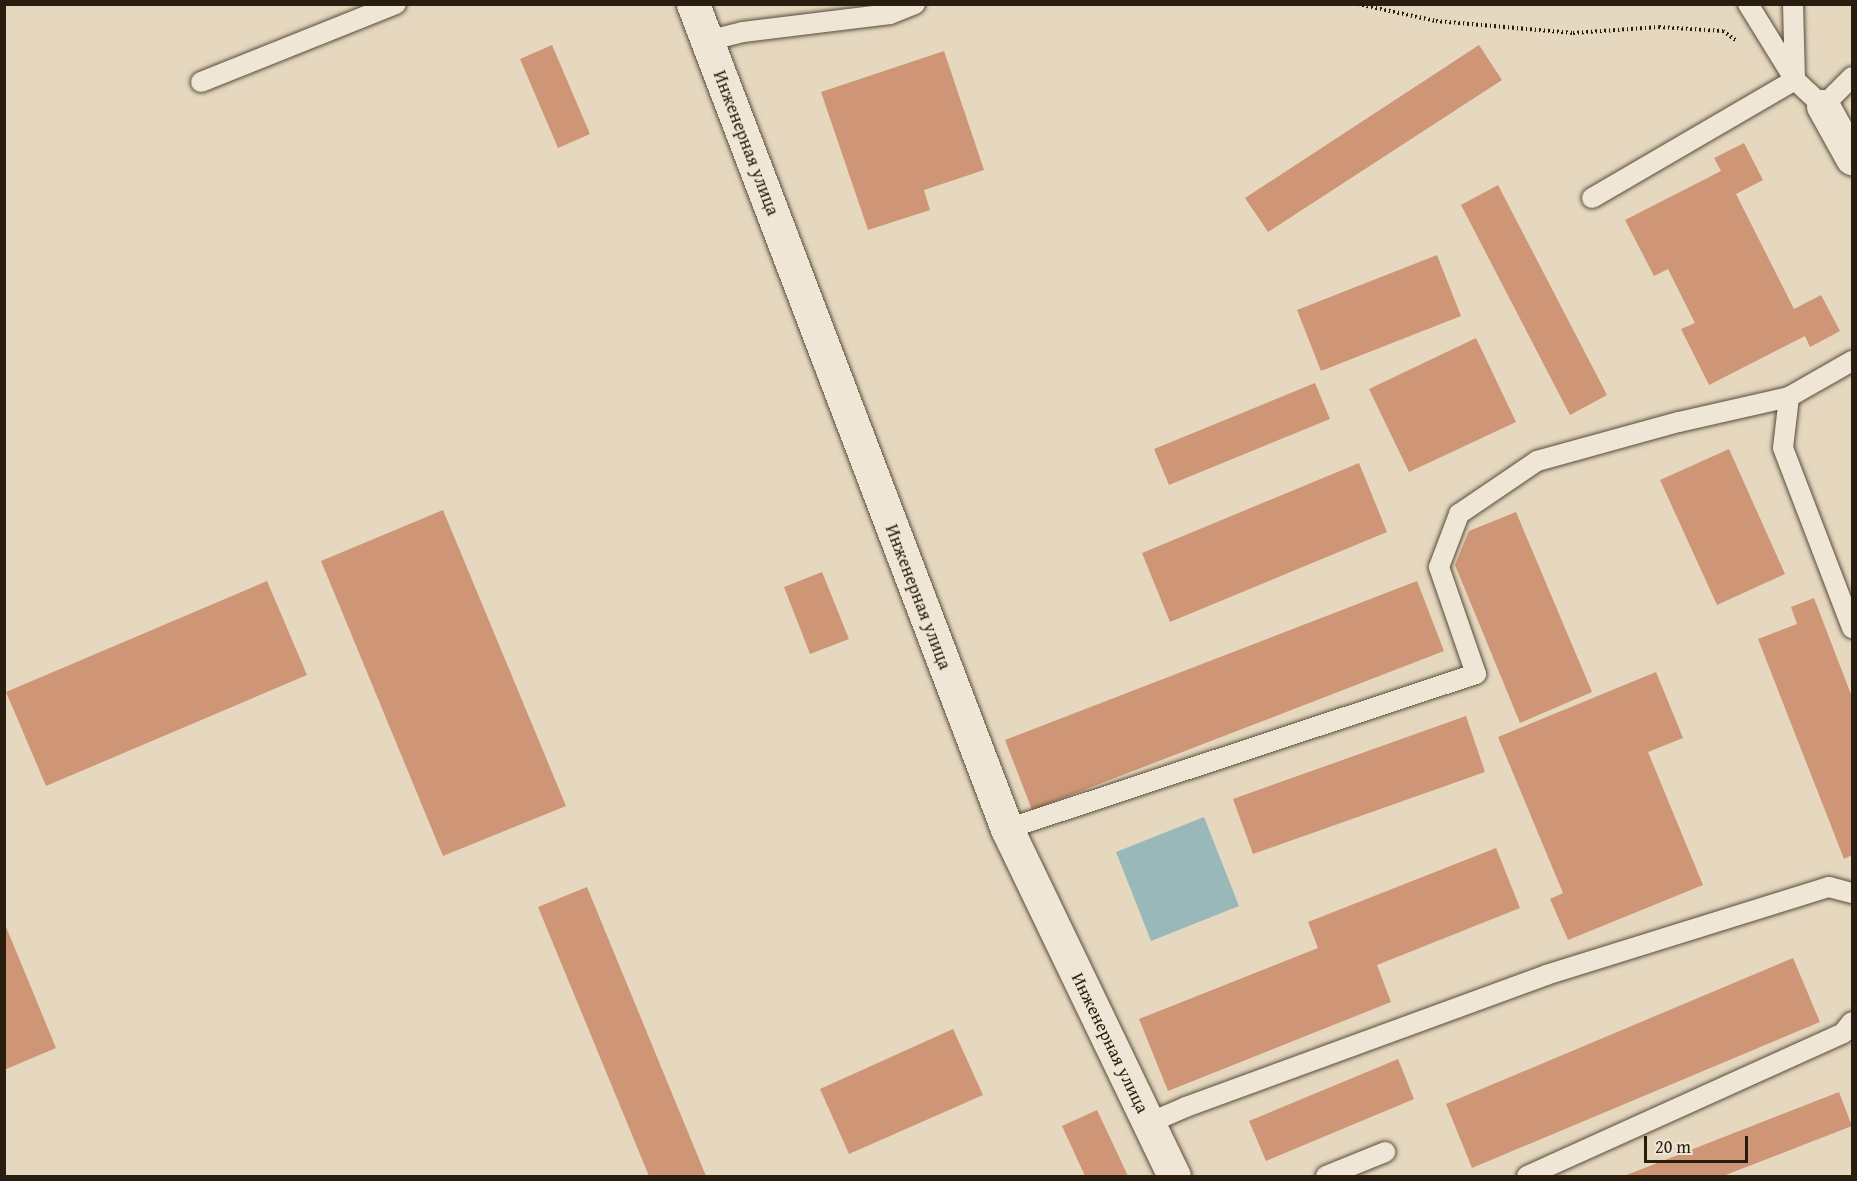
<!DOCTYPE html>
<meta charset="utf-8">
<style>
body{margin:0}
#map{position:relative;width:1857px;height:1181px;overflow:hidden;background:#e6d8bf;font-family:"Gentium Book Plus",serif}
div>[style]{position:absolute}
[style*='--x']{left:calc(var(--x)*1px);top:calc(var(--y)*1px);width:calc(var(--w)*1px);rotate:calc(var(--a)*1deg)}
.water>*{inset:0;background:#99b8ba}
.building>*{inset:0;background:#ce9676}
.path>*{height:4px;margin-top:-2px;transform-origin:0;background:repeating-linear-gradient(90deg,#291d10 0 1.5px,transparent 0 4.5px)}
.roads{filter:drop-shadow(0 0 2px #584c3c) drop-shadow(0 0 2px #584c3c)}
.lane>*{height:20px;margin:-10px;padding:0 10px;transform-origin:10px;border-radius:10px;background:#efe6d5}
.street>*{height:33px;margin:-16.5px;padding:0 16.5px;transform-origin:16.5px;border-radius:16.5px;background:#efe6d5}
span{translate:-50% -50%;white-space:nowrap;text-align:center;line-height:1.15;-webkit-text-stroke:5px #efe6d5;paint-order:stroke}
.street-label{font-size:18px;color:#291d10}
.frame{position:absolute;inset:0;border:6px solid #291d10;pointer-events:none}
.scale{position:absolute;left:1644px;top:1136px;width:104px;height:27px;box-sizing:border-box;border:3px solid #291d10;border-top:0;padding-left:8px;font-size:18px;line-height:21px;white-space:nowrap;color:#291d10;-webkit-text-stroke:4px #efe6d5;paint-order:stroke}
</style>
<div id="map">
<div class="water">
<i style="clip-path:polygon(1204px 817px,1239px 906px,1151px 941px,1116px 852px)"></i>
</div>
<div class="building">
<i style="clip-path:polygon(552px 45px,590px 134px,558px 148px,520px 59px)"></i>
<i style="clip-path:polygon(1479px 45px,1502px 80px,1268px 232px,1245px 198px)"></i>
<i style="clip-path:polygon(944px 51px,984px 170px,924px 190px,930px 210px,868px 230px,821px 92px)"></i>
<i style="clip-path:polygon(1744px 143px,1763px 180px,1736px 194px,1794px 309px,1821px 295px,1840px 331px,1810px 347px,1805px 336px,1709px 385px,1681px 329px,1695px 323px,1668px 269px,1654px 276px,1625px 220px,1721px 171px,1714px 158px)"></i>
<i style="clip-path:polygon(1498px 185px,1607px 395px,1570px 415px,1461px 205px)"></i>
<i style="clip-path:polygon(1437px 255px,1461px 316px,1321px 371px,1297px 310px)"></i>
<i style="clip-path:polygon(1476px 338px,1516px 422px,1409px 472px,1369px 389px)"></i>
<i style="clip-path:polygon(1315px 383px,1330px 419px,1169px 485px,1154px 449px)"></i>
<i style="clip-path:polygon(1729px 449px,1785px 574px,1717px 605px,1660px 480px)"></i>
<i style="clip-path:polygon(1359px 463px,1387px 532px,1170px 622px,1142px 553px)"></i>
<i style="clip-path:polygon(443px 510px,566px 806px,443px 856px,321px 561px)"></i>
<i style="clip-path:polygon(1516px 512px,1592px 692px,1520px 723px,1455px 565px,1469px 531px)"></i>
<i style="clip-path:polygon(822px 572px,849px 639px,810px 654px,784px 587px)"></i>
<i style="clip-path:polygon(267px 581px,307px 675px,46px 786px,6px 692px)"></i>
<i style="clip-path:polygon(1417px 581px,1444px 651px,1032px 810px,1005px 740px)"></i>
<i style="clip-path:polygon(1814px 598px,1852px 697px,1852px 855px,1844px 859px,1758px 639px,1797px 624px,1791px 607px)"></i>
<i style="clip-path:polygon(1656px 672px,1683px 738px,1648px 752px,1703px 885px,1568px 940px,1550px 899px,1563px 893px,1498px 737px)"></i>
<i style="clip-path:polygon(1466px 716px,1485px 772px,1253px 854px,1233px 799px)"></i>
<i style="clip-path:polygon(1496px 848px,1520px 908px,1377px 965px,1391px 1002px,1168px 1091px,1139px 1019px,1318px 948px,1308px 922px)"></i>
<i style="clip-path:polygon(587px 887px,706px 1176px,649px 1176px,538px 907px)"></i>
<i style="clip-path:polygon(4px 922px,56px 1048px,4px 1070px)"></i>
<i style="clip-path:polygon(1793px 958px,1820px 1022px,1472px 1168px,1446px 1104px)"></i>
<i style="clip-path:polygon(953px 1029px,983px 1095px,849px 1154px,820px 1089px)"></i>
<i style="clip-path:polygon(1398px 1059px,1414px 1099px,1266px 1161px,1249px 1121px)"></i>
<i style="clip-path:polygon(1839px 1092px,1852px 1126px,1723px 1176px,1624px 1176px)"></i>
<i style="clip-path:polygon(1097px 1110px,1128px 1176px,1085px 1176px,1062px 1126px)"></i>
</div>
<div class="path">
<i style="--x:1358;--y:4;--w:80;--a:12.3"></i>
<i style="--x:1436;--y:21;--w:138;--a:5"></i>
<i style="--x:1573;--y:33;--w:86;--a:-4"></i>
<i style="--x:1659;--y:27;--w:64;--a:3.6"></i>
<i style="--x:1723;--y:31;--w:17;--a:36"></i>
</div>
<div class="roads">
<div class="lane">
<i style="--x:1748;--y:4;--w:89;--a:58.3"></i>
<i style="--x:1795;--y:80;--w:38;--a:43"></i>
<i style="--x:1823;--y:106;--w:41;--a:-45"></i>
<i style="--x:707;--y:41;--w:37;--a:-14"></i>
<i style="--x:743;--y:32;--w:148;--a:-7"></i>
<i style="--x:890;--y:14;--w:27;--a:-22"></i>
<i style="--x:201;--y:82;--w:210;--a:-21.8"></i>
<i style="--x:1592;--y:198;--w:235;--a:-30.2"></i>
<i style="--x:1795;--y:80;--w:76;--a:-91.5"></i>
<i style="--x:1852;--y:361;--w:73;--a:150.3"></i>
<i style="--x:1789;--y:397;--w:51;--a:96.7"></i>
<i style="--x:1783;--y:448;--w:193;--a:69"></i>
<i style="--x:1007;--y:829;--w:494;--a:-18.3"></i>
<i style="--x:1476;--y:674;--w:113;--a:-109.1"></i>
<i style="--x:1439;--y:567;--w:57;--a:-69.3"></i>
<i style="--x:1459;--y:514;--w:94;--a:-34.2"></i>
<i style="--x:1537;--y:461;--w:147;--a:-15.4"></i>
<i style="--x:1679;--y:422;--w:113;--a:-12.8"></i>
<i style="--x:1149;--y:1123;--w:40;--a:-23.4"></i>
<i style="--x:1186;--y:1107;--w:383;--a:-20.1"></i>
<i style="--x:1546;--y:975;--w:296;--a:-17.3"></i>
<i style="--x:1829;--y:887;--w:24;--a:15"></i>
<i style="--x:1326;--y:1176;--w:64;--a:-22.1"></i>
<i style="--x:1527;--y:1176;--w:347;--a:-24.3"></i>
<i style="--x:1843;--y:1033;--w:14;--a:-51"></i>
</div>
<div class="street">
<i style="--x:693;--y:4;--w:883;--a:69.16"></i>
<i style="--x:1007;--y:829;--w:385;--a:64.3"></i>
<i style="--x:1823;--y:106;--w:60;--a:60.9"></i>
</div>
</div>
<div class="street-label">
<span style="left:746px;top:143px;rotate:69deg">Инженерная улица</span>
<span style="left:918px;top:597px;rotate:69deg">Инженерная улица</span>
<span style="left:1110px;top:1043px;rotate:64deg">Инженерная улица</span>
</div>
<div class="frame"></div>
<div class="scale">20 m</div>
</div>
